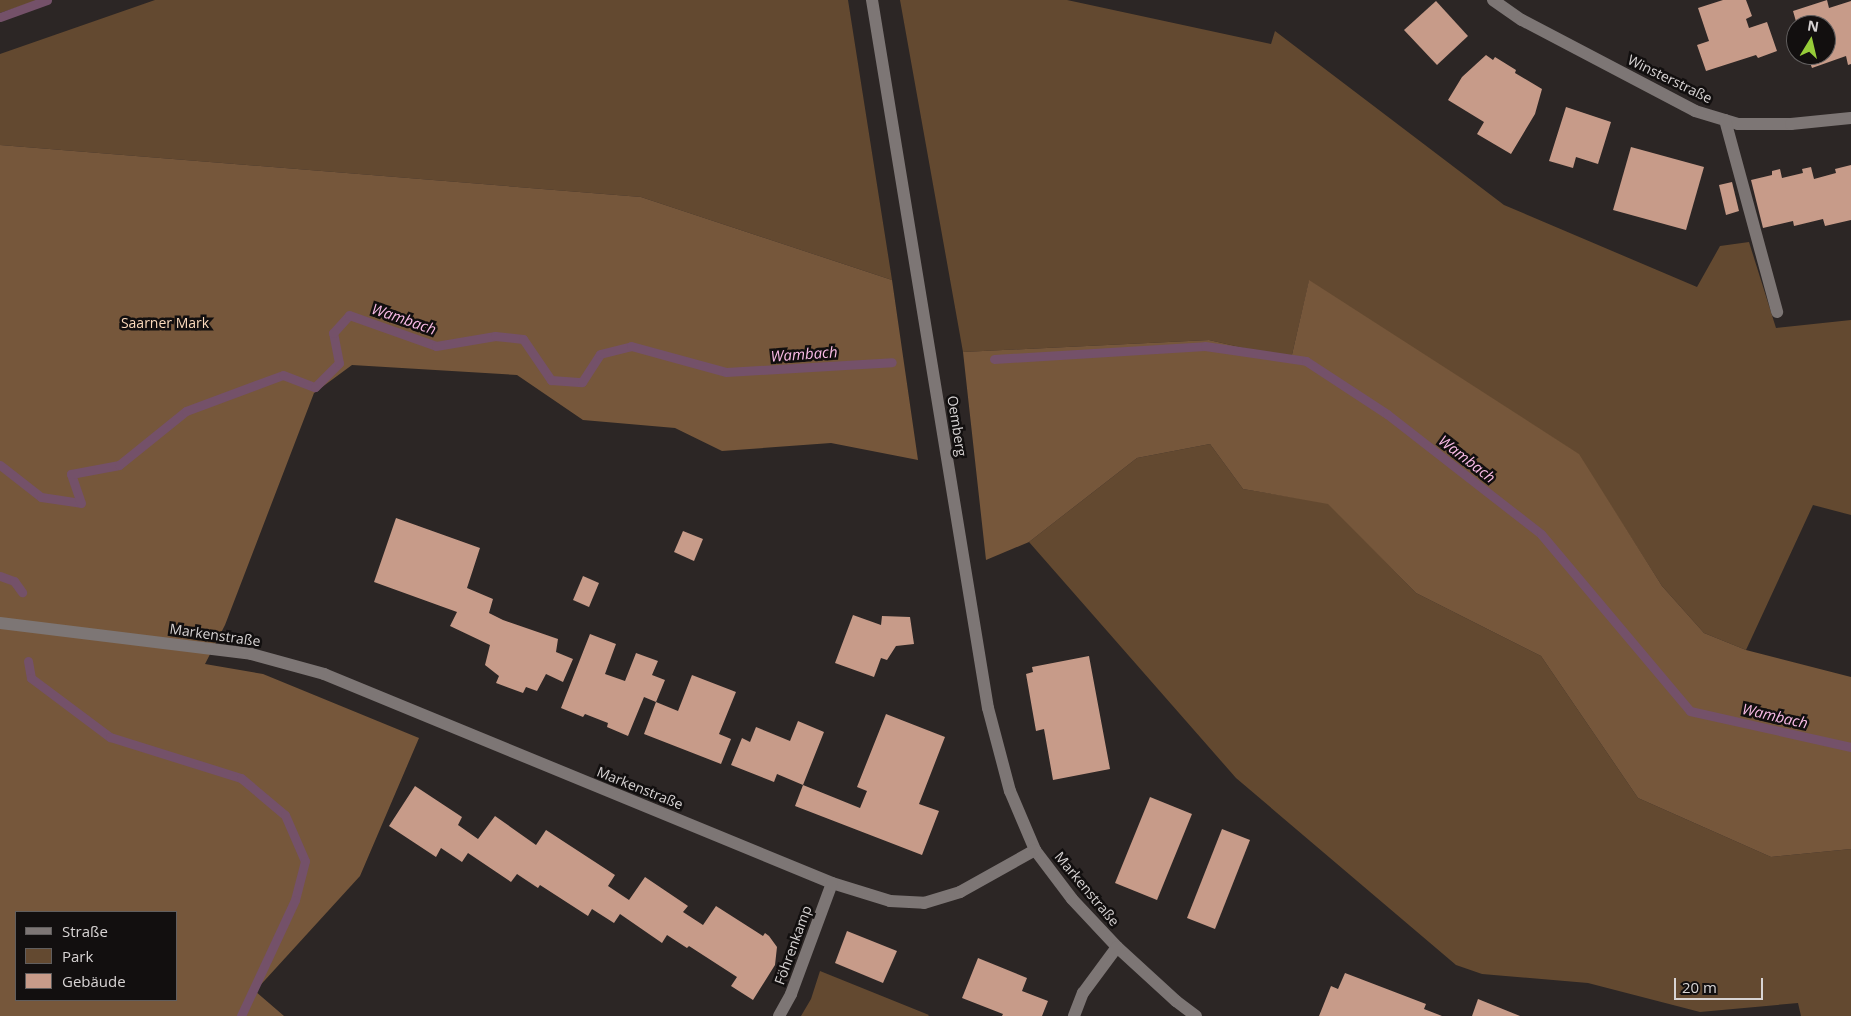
<!DOCTYPE html>
<meta charset="utf-8">
<style>
body{margin:0}
#map{position:relative;width:1851px;height:1016px;overflow:hidden;background:#2c2625;font-family:"Open Sans",sans-serif}
div>[style]{position:absolute}
[style*='--x']{left:calc(var(--x)*1px);top:calc(var(--y)*1px);width:calc(var(--w)*1px);rotate:calc(var(--a)*1deg)}
.green>*{inset:0;background:#634930}
.forest>*{inset:0;background:#76573b}
.stream>*{height:9px;margin:-4.5px;padding:0 4.5px;transform-origin:4.5px;border-radius:4.5px;background:#745169}
.building>*{inset:0;background:#c79b89}
.minor>*{height:12px;margin:-6px;padding:0 6px;transform-origin:6px;border-radius:6px;background:#7d7675}
span{translate:-50% -50%;white-space:nowrap;text-align:center;line-height:1.15;-webkit-text-stroke:5px #120f0f;paint-order:stroke}
.street-label{font-size:14px;color:#d8d4d4}
.park-label{font-size:14px;color:#fbdabc}
.water-label{font-size:15px;color:#f9bbe6;font-style:italic}
.legend{position:absolute;left:15px;top:911px;width:162px;height:90px;box-sizing:border-box;background:#120f0f;border:1px solid #615e5e;margin:0;padding:6px 9px;list-style:none;font-size:15px;color:#d8d4d4}
.legend li{display:flex;align-items:center;gap:10px;height:25px}
.legend b{width:25px;border:1px solid #615e5e}
.north{position:absolute;left:1786px;top:15px;width:50px;height:50px;box-sizing:border-box;background:#120f0f;border:1px solid #615e5e;border-radius:50%;rotate:9deg;font-size:14px;font-weight:700;line-height:20px;text-align:center;color:#d8d4d4}
.north::after{content:'';display:block;margin:auto;width:18px;height:22px;background:#96cc39;clip-path:polygon(50% 0,100% 100%,50% 72%,0 100%)}
.scale{position:absolute;left:1674px;top:978px;width:89px;height:22px;box-sizing:border-box;border:2px solid #d8d4d4;border-top:0;padding-left:6px;font-size:15px;line-height:18px;white-space:nowrap;color:#d8d4d4;-webkit-text-stroke:4px #120f0f;paint-order:stroke}
</style>
<div id="map">
<div class="green">
<i style="clip-path:polygon(0 0,39px 0,0 13px)"></i>
<i style="clip-path:polygon(155px 0,848px 0,892px 280px,641px 197px,0 145px,0 54px)"></i>
<i style="clip-path:polygon(900px 0,1067px 0,1271px 44px,1275px 31px,1504px 205px,1697px 287px,1720px 246px,1749px 242px,1776px 328px,1851px 320px,1851px 515px,1813px 505px,1746px 650px,1704px 633px,1662px 586px,1578px 454px,1309px 281px,1291px 359px,1209px 340px,963px 352px)"></i>
<i style="clip-path:polygon(1210px 444px,1243px 489px,1328px 503px,1416px 593px,1541px 656px,1638px 798px,1771px 857px,1851px 849px,1851px 1016px,1801px 1016px,1798px 1003px,1700px 1012px,1588px 983px,1482px 974px,1456px 965px,1236px 778px,1029px 542px,1137px 458px)"></i>
<i style="clip-path:polygon(820px 971px,929px 1015px,928px 1016px,801px 1016px,811px 999px)"></i>
</div>
<div class="forest">
<i style="clip-path:polygon(evenodd,0 145px,641px 197px,892px 280px,918px 460px,831px 443px,722px 451px,675px 428px,583px 420px,517px 375px,352px 365px,314px 393px,225px 625px,205px 664px,263px 674px,419px 738px,360px 876px,255px 991px,284px 1016px,0 1016px,0 145px,16px 912px,176px 912px,176px 1000px,16px 1000px,16px 912px)"></i>
<i style="clip-path:polygon(1309px 280px,1579px 454px,1662px 586px,1704px 633px,1746px 650px,1851px 677px,1851px 849px,1771px 857px,1638px 798px,1541px 656px,1416px 593px,1328px 504px,1243px 489px,1210px 444px,1137px 458px,1029px 542px,986px 560px,963px 352px,1209px 340px,1291px 359px)"></i>
</div>
<div class="stream">
<i style="--x:0;--y:17;--w:50;--a:-19.9"></i>
<i style="--x:994;--y:359;--w:211;--a:-3.5"></i>
<i style="--x:1205;--y:346;--w:102;--a:8.4"></i>
<i style="--x:1306;--y:361;--w:97;--a:33.2"></i>
<i style="--x:1387;--y:414;--w:195;--a:37.9"></i>
<i style="--x:1541;--y:534;--w:231;--a:49.9"></i>
<i style="--x:1690;--y:711;--w:165;--a:12.6"></i>
<i style="--x:0;--y:465;--w:52;--a:38"></i>
<i style="--x:41;--y:497;--w:40;--a:8.5"></i>
<i style="--x:81;--y:503;--w:31;--a:-109"></i>
<i style="--x:71;--y:474;--w:49;--a:-10.6"></i>
<i style="--x:119;--y:465;--w:86;--a:-38.9"></i>
<i style="--x:186;--y:411;--w:103;--a:-20.4"></i>
<i style="--x:283;--y:375;--w:34;--a:21"></i>
<i style="--x:315;--y:387;--w:34;--a:-45"></i>
<i style="--x:339;--y:363;--w:31;--a:-101"></i>
<i style="--x:333;--y:333;--w:24;--a:-48"></i>
<i style="--x:349;--y:315;--w:92;--a:19.6"></i>
<i style="--x:436;--y:346;--w:60;--a:-9.6"></i>
<i style="--x:495;--y:336;--w:28;--a:6"></i>
<i style="--x:523;--y:339;--w:50;--a:55.7"></i>
<i style="--x:551;--y:380;--w:31;--a:4"></i>
<i style="--x:582;--y:382;--w:33;--a:-57"></i>
<i style="--x:600;--y:354;--w:32;--a:-14"></i>
<i style="--x:631;--y:346;--w:98;--a:15.3"></i>
<i style="--x:726;--y:372;--w:166;--a:-3.4"></i>
<i style="--x:0;--y:576;--w:15;--a:20"></i>
<i style="--x:14;--y:581;--w:14;--a:54"></i>
<i style="--x:28;--y:661;--w:17;--a:80"></i>
<i style="--x:31;--y:678;--w:99;--a:36.8"></i>
<i style="--x:110;--y:737;--w:137;--a:17.4"></i>
<i style="--x:241;--y:778;--w:57;--a:40.1"></i>
<i style="--x:285;--y:815;--w:50;--a:66.5"></i>
<i style="--x:305;--y:861;--w:40;--a:104.4"></i>
<i style="--x:295;--y:900;--w:128;--a:115"></i>
</div>
<div class="building">
<i style="clip-path:polygon(1723px 0,1746px 0,1752px 16px,1746px 19px,1749px 28px,1767px 22px,1777px 51px,1758px 58px,1756px 55px,1706px 71px,1697px 45px,1709px 41px,1698px 8px)"></i>
<i style="clip-path:polygon(1827px 0,1829px 8px,1851px 1px,1851px 64px,1848px 65px,1846px 56px,1812px 68px,1807px 55px,1826px 55px,1826px 25px,1797px 25px,1793px 11px)"></i>
<i style="clip-path:polygon(1436px 1px,1468px 36px,1437px 65px,1404px 30px)"></i>
<i style="clip-path:polygon(1486px 55px,1493px 60px,1495px 57px,1516px 70px,1515px 73px,1542px 89px,1535px 114px,1511px 154px,1477px 134px,1484px 122px,1448px 100px,1462px 77px)"></i>
<i style="clip-path:polygon(1566px 107px,1611px 122px,1598px 164px,1576px 157px,1573px 168px,1549px 161px)"></i>
<i style="clip-path:polygon(1631px 147px,1704px 167px,1686px 230px,1613px 210px)"></i>
<i style="clip-path:polygon(1851px 165px,1851px 220px,1825px 226px,1823px 219px,1794px 226px,1793px 221px,1763px 228px,1751px 180px,1772px 175px,1772px 171px,1780px 169px,1782px 178px,1803px 173px,1802px 169px,1811px 167px,1814px 179px,1836px 173px,1835px 169px)"></i>
<i style="clip-path:polygon(1732px 182px,1739px 211px,1726px 215px,1719px 185px)"></i>
<i style="clip-path:polygon(396px 518px,480px 548px,467px 588px,493px 599px,489px 613px,503px 620px,558px 639px,556px 652px,573px 659px,563px 682px,546px 674px,537px 691px,526px 687px,523px 693px,496px 683px,499px 676px,485px 665px,490px 645px,450px 626px,457px 612px,374px 582px)"></i>
<i style="clip-path:polygon(683px 531px,703px 539px,694px 561px,674px 552px)"></i>
<i style="clip-path:polygon(583px 576px,599px 583px,589px 607px,573px 600px)"></i>
<i style="clip-path:polygon(853px 615px,881px 625px,882px 616px,910px 617px,914px 644px,896px 646px,887px 660px,881px 658px,874px 677px,835px 663px)"></i>
<i style="clip-path:polygon(590px 634px,616px 644px,605px 674px,625px 681px,636px 653px,658px 661px,652px 675px,665px 680px,656px 702px,678px 711px,692px 675px,736px 692px,719px 734px,731px 739px,721px 764px,644px 734px,656px 702px,644px 697px,628px 736px,607px 727px,608px 723px,585px 714px,583px 717px,561px 708px)"></i>
<i style="clip-path:polygon(1089px 656px,1110px 769px,1053px 780px,1044px 729px,1036px 731px,1026px 674px,1033px 672px,1032px 667px)"></i>
<i style="clip-path:polygon(886px 714px,945px 737px,919px 804px,939px 811px,922px 855px,795px 806px,803px 785px,860px 808px,867px 791px,857px 787px)"></i>
<i style="clip-path:polygon(798px 721px,824px 732px,803px 785px,777px 774px,774px 782px,731px 765px,742px 738px,750px 742px,756px 727px,790px 741px)"></i>
<i style="clip-path:polygon(415px 786px,462px 817px,458px 825px,478px 839px,495px 816px,536px 845px,546px 830px,615px 875px,608px 886px,629px 900px,645px 877px,688px 906px,683px 912px,703px 925px,716px 906px,763px 936px,765px 933px,769px 936px,777px 947px,775px 965px,753px 1000px,731px 986px,737px 977px,689px 946px,687px 948px,667px 935px,662px 943px,620px 914px,614px 923px,592px 909px,588px 916px,540px 885px,538px 888px,517px 874px,511px 882px,468px 853px,462px 862px,441px 848px,436px 857px,389px 826px)"></i>
<i style="clip-path:polygon(1150px 797px,1192px 814px,1157px 900px,1115px 883px)"></i>
<i style="clip-path:polygon(1222px 829px,1250px 840px,1215px 929px,1187px 918px)"></i>
<i style="clip-path:polygon(847px 931px,897px 951px,883px 983px,835px 963px)"></i>
<i style="clip-path:polygon(978px 958px,1027px 978px,1022px 991px,1048px 1001px,1042px 1016px,1002px 1016px,1003px 1014px,962px 998px)"></i>
<i style="clip-path:polygon(1345px 973px,1426px 1004px,1424px 1009px,1442px 1016px,1319px 1016px,1331px 986px,1338px 989px)"></i>
<i style="clip-path:polygon(1478px 999px,1520px 1016px,1472px 1016px)"></i>
</div>
<div class="minor">
<i style="--x:872;--y:0;--w:717;--a:80.7"></i>
<i style="--x:988;--y:708;--w:86;--a:75.2"></i>
<i style="--x:1010;--y:791;--w:64;--a:67"></i>
<i style="--x:1035;--y:850;--w:61;--a:52.9"></i>
<i style="--x:1072;--y:899;--w:66;--a:46.8"></i>
<i style="--x:1117;--y:947;--w:80;--a:42.5"></i>
<i style="--x:1176;--y:1001;--w:25;--a:37"></i>
<i style="--x:1493;--y:0;--w:35;--a:35"></i>
<i style="--x:1522;--y:20;--w:195;--a:27.7"></i>
<i style="--x:1695;--y:111;--w:45;--a:16.8"></i>
<i style="--x:1738;--y:124;--w:53;--a:0"></i>
<i style="--x:1791;--y:124;--w:60;--a:-5.7"></i>
<i style="--x:1725;--y:120;--w:199;--a:74.8"></i>
<i style="--x:0;--y:623;--w:253;--a:7"></i>
<i style="--x:251;--y:654;--w:76;--a:15.3"></i>
<i style="--x:324;--y:674;--w:549;--a:22.36"></i>
<i style="--x:832;--y:883;--w:61;--a:17.2"></i>
<i style="--x:890;--y:901;--w:34;--a:3"></i>
<i style="--x:924;--y:903;--w:38;--a:-17"></i>
<i style="--x:960;--y:892;--w:86;--a:-29.2"></i>
<i style="--x:779;--y:1016;--w:25;--a:-61"></i>
<i style="--x:791;--y:994;--w:118;--a:-69.7"></i>
<i style="--x:1074;--y:1016;--w:25;--a:-69"></i>
<i style="--x:1083;--y:993;--w:57;--a:-53.5"></i>
</div>
<div class="street-label">
<span style="left:1670px;top:79px;rotate:26deg">Winsterstraße</span>
<span style="left:957px;top:426px;rotate:81deg">Oemberg</span>
<span style="left:215px;top:635px;rotate:8deg">Markenstraße</span>
<span style="left:640px;top:788px;rotate:22deg">Markenstraße</span>
<span style="left:1087px;top:889px;rotate:50deg">Markenstraße</span>
<span style="left:793px;top:945px;rotate:-70deg">Föhrenkamp</span>
</div>
<div class="park-label">
<span style="left:165px;top:323px">Saarner Mark</span>
</div>
<div class="water-label">
<span style="left:404px;top:319px;rotate:19deg">Wambach</span>
<span style="left:804px;top:354px;rotate:-4deg">Wambach</span>
<span style="left:1467px;top:459px;rotate:38deg">Wambach</span>
<span style="left:1775px;top:716px;rotate:13deg">Wambach</span>
</div>
<ul class="legend">
<li><b style="height:6px;background:#7d7675"></b>Straße</li>
<li><b style="height:14px;background:#634930"></b>Park</li>
<li><b style="height:14px;background:#c79b89"></b>Gebäude</li>
</ul>
<div class="north">N</div>
<div class="scale">20 m</div>
</div>
